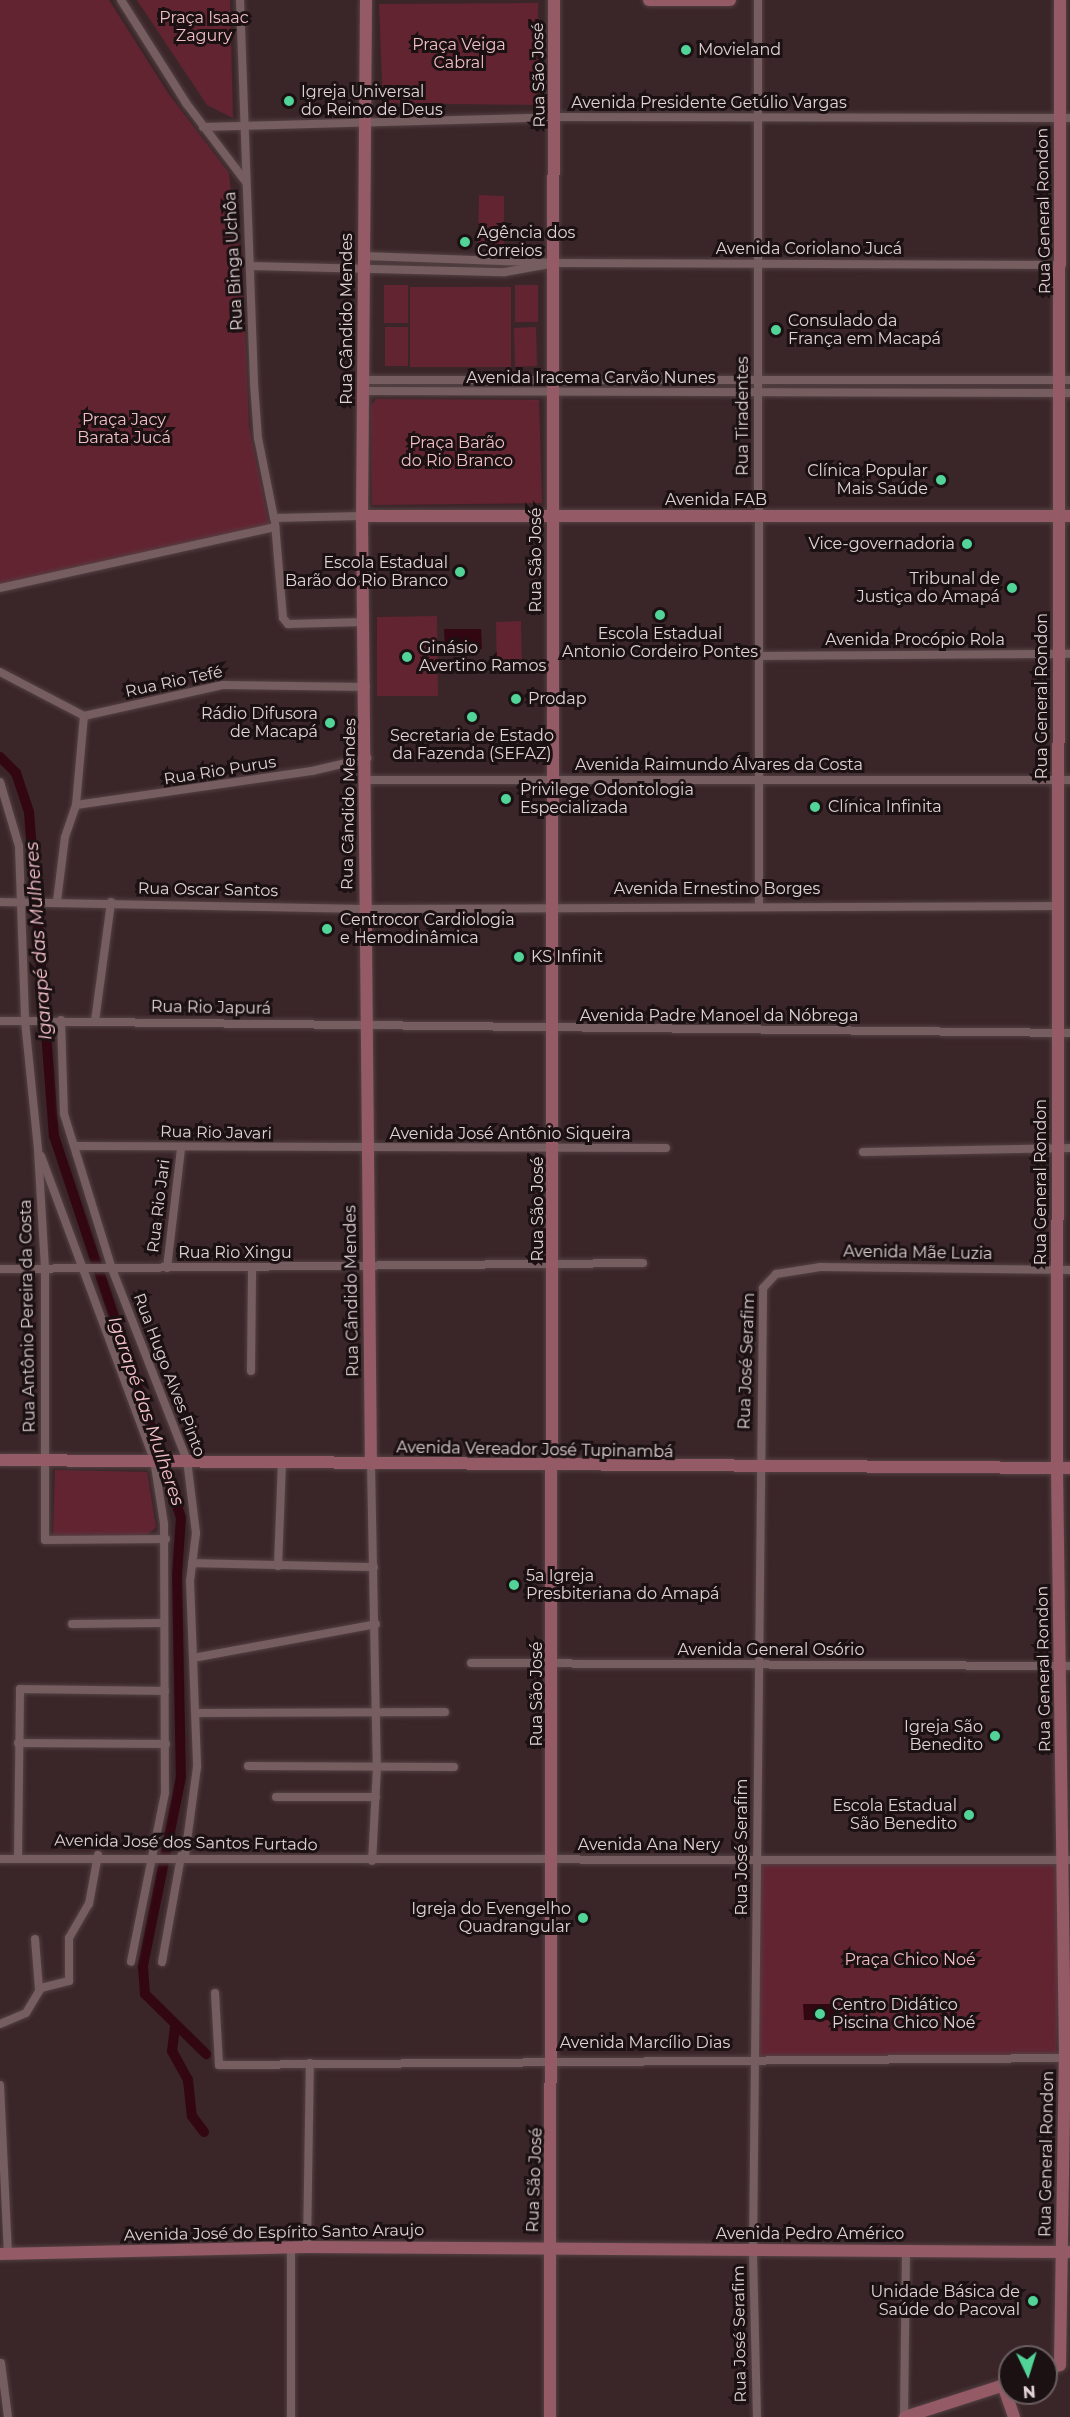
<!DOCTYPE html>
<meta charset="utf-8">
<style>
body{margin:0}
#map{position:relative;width:1070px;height:2417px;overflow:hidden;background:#3a2528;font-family:Montserrat,sans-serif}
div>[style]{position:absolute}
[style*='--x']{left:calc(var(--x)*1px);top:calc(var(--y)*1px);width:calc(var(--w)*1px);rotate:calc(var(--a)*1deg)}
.green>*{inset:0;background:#632432}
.water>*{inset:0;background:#330712}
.canal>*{height:10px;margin:-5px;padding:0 5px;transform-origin:5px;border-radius:5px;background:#330712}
.roads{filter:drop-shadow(0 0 2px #534143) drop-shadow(0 0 2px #534143)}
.street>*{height:8px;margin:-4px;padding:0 4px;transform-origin:4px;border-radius:4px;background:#755d60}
.secondary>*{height:12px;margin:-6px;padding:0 6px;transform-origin:6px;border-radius:6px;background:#945b66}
.dots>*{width:16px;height:16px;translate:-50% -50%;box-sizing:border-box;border:3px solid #1b1113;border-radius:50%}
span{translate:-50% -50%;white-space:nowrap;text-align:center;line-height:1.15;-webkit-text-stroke:6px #1b1113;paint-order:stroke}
.park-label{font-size:16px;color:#f1bec4}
.poi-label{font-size:16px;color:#e0d1d3}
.left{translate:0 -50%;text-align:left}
.right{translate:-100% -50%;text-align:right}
.street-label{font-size:16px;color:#e0d1d3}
.water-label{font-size:18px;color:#f8c4cb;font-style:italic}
.north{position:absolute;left:998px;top:2345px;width:60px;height:60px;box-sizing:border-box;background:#1b1113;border:2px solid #6a5e60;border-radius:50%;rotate:176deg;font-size:16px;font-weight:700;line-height:24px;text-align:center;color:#e0d1d3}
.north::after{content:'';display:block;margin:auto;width:21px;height:27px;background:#52d397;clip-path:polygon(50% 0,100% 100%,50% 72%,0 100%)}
</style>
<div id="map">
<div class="green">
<i style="clip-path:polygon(0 0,109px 0,168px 93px,229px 173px,236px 241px,242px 249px,249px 427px,270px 529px,0 588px)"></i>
<i style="clip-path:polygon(137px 0,230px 0,233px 118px,207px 105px)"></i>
<i style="clip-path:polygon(538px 3px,538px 105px,383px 103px,379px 4px)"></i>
<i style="clip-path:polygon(479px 195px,504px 196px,504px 246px,478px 245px)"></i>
<i style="clip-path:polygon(384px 285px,408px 285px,408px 323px,384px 323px)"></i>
<i style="clip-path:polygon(515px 285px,538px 285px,538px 322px,515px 322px)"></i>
<i style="clip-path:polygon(410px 287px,511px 287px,511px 367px,410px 367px)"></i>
<i style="clip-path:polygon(385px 327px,408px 327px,408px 366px,385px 366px)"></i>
<i style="clip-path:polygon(536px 327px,537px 366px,515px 367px,514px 328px)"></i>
<i style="clip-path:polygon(376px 399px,539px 400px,542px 503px,372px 505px,371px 406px)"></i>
<i style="clip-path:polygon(437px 616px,438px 696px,377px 696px,377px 617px)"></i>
<i style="clip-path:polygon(521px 621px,522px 671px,497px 672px,496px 622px)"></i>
<i style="clip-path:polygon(55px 1470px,147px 1472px,156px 1527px,145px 1537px,53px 1537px)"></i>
<i style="clip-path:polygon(756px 1860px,1063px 1860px,1056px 2060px,754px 2062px)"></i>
</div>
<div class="water">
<i style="clip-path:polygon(444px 629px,481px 629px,482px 649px,445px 650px)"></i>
<i style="clip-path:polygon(803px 2004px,838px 2004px,838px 2020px,804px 2020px)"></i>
</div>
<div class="canal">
<i style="--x:0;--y:757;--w:23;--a:45"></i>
<i style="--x:16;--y:773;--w:41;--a:71.6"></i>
<i style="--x:29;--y:812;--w:325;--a:85.6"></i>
<i style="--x:54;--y:1136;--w:403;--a:71.6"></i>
<i style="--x:181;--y:1518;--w:56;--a:94.1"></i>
<i style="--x:177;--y:1574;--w:203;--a:88.9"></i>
<i style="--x:181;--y:1777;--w:193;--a:101.4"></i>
<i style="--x:143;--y:1966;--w:28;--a:86"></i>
<i style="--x:145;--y:1994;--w:86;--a:44.5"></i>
<i style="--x:175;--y:2027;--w:24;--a:97"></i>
<i style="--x:172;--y:2051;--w:33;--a:61"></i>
<i style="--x:188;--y:2080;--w:36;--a:84"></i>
<i style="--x:192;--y:2116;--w:20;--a:53"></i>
</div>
<div class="roads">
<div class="street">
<i style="--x:121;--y:0;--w:122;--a:57.7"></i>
<i style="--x:186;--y:103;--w:99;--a:52.8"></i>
<i style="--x:240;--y:0;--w:384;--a:87.9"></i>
<i style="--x:254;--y:384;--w:54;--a:85.8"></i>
<i style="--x:258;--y:438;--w:82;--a:78.7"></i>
<i style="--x:274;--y:518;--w:88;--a:-1.3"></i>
<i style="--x:758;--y:0;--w:905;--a:89.94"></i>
<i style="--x:203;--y:127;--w:353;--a:-1.6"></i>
<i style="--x:556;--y:117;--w:514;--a:0.11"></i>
<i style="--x:364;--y:256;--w:192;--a:2.1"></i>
<i style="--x:556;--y:263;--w:506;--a:0.23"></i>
<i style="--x:251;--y:266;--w:254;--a:1.4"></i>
<i style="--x:505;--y:272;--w:51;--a:-10.2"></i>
<i style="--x:363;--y:380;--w:707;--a:0"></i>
<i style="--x:363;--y:391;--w:707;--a:0.16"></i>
<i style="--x:275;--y:523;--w:95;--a:85.2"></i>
<i style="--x:283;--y:618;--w:8;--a:50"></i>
<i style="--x:288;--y:624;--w:77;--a:-1.5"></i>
<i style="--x:0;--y:588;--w:282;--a:-12.5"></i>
<i style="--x:760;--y:656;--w:310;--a:-0.4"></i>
<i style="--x:0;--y:672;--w:95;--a:27.6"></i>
<i style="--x:84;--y:716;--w:142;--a:-12.6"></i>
<i style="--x:223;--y:685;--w:143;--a:0.8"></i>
<i style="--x:367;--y:780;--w:703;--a:0"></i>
<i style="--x:0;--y:782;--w:67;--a:73.5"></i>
<i style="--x:19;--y:846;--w:175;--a:88"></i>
<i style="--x:25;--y:1021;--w:130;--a:84.2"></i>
<i style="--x:38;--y:1150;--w:119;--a:86.6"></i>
<i style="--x:45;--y:1269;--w:271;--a:90"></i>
<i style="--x:45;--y:1540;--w:121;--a:-0.5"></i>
<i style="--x:76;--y:805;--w:238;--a:-8.2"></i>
<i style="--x:312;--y:771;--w:57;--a:-13.3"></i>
<i style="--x:57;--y:901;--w:64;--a:-82.9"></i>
<i style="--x:65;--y:837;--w:34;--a:-71"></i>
<i style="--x:76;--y:805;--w:89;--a:-84.9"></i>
<i style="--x:0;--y:902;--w:365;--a:1.1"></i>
<i style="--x:365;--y:909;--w:693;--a:-0.25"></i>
<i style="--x:61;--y:1020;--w:94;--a:88.2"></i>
<i style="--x:64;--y:1114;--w:162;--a:72.8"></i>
<i style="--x:112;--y:1269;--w:205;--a:68.6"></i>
<i style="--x:187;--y:1460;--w:74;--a:83"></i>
<i style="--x:196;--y:1533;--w:48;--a:97.1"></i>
<i style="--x:190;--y:1581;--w:186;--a:87.8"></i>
<i style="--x:197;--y:1767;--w:90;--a:97.7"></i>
<i style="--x:0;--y:1021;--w:1070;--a:0.64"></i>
<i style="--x:95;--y:1021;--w:120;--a:-82.3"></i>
<i style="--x:77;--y:1146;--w:589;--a:0.19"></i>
<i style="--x:863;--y:1152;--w:207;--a:-1.1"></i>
<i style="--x:41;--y:1156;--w:324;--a:69.6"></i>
<i style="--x:154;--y:1460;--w:65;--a:81.1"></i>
<i style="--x:164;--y:1524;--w:269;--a:89.8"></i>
<i style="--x:165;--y:1793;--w:172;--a:101.4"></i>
<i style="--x:167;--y:1268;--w:121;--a:-83.3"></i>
<i style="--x:0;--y:1269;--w:643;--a:-0.53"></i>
<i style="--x:251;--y:1371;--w:103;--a:-89.4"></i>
<i style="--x:371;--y:1464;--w:303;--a:88.9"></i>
<i style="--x:377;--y:1767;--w:94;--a:93"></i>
<i style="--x:192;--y:1563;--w:182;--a:1.3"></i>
<i style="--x:278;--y:1566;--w:104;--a:-87.8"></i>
<i style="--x:72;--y:1624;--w:89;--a:-0.6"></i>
<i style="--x:193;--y:1658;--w:186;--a:-10.5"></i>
<i style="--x:471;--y:1663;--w:599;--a:0.29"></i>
<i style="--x:196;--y:1713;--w:249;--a:-0.2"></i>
<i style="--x:18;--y:1743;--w:148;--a:0.4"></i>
<i style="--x:248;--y:1766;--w:206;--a:0.3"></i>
<i style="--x:276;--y:1797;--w:100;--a:0"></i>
<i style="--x:18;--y:1857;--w:168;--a:-89.3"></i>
<i style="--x:20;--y:1689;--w:145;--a:0.8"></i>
<i style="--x:0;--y:1859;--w:1070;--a:0.05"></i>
<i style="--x:35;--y:1939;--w:50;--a:85.4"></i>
<i style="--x:162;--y:1962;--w:108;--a:-79.8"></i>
<i style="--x:215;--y:1993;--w:72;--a:86.8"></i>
<i style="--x:219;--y:2065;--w:851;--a:-0.47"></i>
<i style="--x:0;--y:2024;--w:28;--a:-23"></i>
<i style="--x:26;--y:2013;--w:29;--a:-59"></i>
<i style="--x:41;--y:1988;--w:29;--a:-14"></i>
<i style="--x:69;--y:1981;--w:43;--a:-90"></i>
<i style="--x:69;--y:1938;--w:39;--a:-60"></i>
<i style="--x:89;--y:1904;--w:50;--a:-79.6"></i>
<i style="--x:0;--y:2085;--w:169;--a:87.3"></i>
<i style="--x:307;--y:2247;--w:184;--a:-89.1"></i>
<i style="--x:1;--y:2363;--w:54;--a:82.6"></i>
<i style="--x:291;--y:2417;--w:169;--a:-90"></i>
<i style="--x:757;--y:2417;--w:167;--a:-91.4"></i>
<i style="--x:753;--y:2250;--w:962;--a:-89.4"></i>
<i style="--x:763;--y:1288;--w:19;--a:-47"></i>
<i style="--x:776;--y:1274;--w:45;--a:-9"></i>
<i style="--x:820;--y:1267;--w:250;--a:0.7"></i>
<i style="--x:904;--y:2417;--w:166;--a:-89.3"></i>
</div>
<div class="secondary">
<i style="--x:366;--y:0;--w:516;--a:90.44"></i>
<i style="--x:362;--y:516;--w:948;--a:89.46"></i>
<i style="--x:649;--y:0;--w:81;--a:0"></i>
<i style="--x:362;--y:516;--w:708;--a:0"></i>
<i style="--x:0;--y:1460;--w:1070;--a:0.43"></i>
<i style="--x:0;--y:2254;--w:307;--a:-1.3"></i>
<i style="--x:307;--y:2247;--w:762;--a:0.38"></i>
<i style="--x:1046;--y:2370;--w:15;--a:-20"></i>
<i style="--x:1060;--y:2365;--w:307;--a:-89.1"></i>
<i style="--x:1065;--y:2058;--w:590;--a:-90.78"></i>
<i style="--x:1057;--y:1468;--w:1468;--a:-89.88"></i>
<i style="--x:1003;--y:2385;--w:34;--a:71"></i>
<i style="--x:550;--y:2417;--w:2417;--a:-89.91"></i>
<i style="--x:905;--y:2417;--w:110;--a:-17.9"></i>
</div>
</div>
<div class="dots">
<i style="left:686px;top:50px;background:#52d397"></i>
<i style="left:289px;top:101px;background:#52d397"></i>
<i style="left:465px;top:242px;background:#52d397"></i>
<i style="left:776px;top:330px;background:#52d397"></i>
<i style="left:941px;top:480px;background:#52d397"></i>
<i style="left:967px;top:544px;background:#52d397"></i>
<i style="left:460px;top:572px;background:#52d397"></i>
<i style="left:1012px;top:588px;background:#52d397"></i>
<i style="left:660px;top:615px;background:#52d397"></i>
<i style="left:407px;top:657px;background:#52d397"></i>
<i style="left:516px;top:699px;background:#52d397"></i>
<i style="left:472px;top:717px;background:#52d397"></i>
<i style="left:330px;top:723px;background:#52d397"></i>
<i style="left:506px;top:799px;background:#52d397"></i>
<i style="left:815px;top:807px;background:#52d397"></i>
<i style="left:327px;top:929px;background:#52d397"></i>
<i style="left:519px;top:957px;background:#52d397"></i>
<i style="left:514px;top:1585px;background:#52d397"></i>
<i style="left:995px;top:1736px;background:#52d397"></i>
<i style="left:969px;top:1815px;background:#52d397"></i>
<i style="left:583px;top:1918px;background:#52d397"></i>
<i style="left:820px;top:2014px;background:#52d397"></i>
<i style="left:1033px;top:2301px;background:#52d397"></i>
</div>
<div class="park-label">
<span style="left:204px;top:27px">Praça Isaac<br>Zagury</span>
<span style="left:459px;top:54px">Praça Veiga<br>Cabral</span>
<span style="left:124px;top:429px">Praça Jacy<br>Barata Jucá</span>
<span style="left:457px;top:452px">Praça Barão<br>do Rio Branco</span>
<span style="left:910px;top:1960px">Praça Chico Noé</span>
</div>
<div class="poi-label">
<span class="left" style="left:698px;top:50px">Movieland</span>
<span class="left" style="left:301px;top:101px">Igreja Universal<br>do Reino de Deus</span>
<span class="left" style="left:477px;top:242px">Agência dos<br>Correios</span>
<span class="left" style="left:788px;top:330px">Consulado da<br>França em Macapá</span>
<span class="right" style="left:928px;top:480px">Clínica Popular<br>Mais Saúde</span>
<span class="right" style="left:955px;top:544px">Vice-governadoria</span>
<span class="right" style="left:448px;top:572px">Escola Estadual<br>Barão do Rio Branco</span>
<span class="right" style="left:1000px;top:588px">Tribunal de<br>Justiça do Amapá</span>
<span style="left:660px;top:643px">Escola Estadual<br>Antonio Cordeiro Pontes</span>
<span class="left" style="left:419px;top:657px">Ginásio<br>Avertino Ramos</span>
<span class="left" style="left:528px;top:699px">Prodap</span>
<span class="right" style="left:318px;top:723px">Rádio Difusora<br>de Macapá</span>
<span style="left:472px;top:745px">Secretaria de Estado<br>da Fazenda (SEFAZ)</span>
<span class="left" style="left:520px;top:799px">Privilege Odontologia<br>Especializada</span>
<span class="left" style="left:828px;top:807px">Clínica Infinita</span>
<span class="left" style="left:340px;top:929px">Centrocor Cardiologia<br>e Hemodinâmica</span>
<span class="left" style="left:531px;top:957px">KS Infinit</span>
<span class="left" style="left:526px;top:1585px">5a Igreja<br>Presbiteriana do Amapá</span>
<span class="right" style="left:983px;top:1736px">Igreja São<br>Benedito</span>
<span class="right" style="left:957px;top:1815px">Escola Estadual<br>São Benedito</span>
<span class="right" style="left:571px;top:1918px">Igreja do Evengelho<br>Quadrangular</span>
<span class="left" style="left:832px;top:2014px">Centro Didático<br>Piscina Chico Noé</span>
<span class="right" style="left:1020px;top:2301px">Unidade Básica de<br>Saúde do Pacoval</span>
</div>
<div class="street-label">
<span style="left:539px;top:75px;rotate:-91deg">Rua São José</span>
<span style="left:709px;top:103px">Avenida Presidente Getúlio Vargas</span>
<span style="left:1044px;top:211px;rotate:-91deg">Rua General Rondon</span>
<span style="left:809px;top:249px">Avenida Coriolano Jucá</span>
<span style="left:234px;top:261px;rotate:-93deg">Rua Binga Uchôa</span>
<span style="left:347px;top:319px;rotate:-90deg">Rua Cândido Mendes</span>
<span style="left:591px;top:378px">Avenida Iracema Carvão Nunes</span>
<span style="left:743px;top:416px;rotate:-90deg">Rua Tiradentes</span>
<span style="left:716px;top:500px">Avenida FAB</span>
<span style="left:536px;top:560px;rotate:-90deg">Rua São José</span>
<span style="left:915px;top:640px">Avenida Procópio Rola</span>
<span style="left:174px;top:682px;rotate:-12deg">Rua Rio Tefé</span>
<span style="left:1042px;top:696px;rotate:-90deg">Rua General Rondon</span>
<span style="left:719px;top:765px">Avenida Raimundo Álvares da Costa</span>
<span style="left:220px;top:771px;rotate:-9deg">Rua Rio Purus</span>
<span style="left:349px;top:804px;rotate:-89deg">Rua Cândido Mendes</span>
<span style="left:717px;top:889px">Avenida Ernestino Borges</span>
<span style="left:208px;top:890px;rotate:1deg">Rua Oscar Santos</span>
<span style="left:211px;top:1008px;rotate:1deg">Rua Rio Japurá</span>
<span style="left:719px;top:1016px">Avenida Padre Manoel da Nóbrega</span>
<span style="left:216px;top:1133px;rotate:1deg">Rua Rio Javari</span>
<span style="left:510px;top:1134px">Avenida José Antônio Siqueira</span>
<span style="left:1041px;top:1182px;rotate:-90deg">Rua General Rondon</span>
<span style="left:159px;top:1206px;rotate:-83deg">Rua Rio Jari</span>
<span style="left:538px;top:1209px;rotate:-90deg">Rua São José</span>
<span style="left:235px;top:1253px">Rua Rio Xingu</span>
<span style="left:918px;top:1253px;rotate:1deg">Avenida Mãe Luzia</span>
<span style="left:352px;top:1291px;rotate:-91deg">Rua Cândido Mendes</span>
<span style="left:28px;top:1316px;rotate:-91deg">Rua Antônio Pereira da Costa</span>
<span style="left:747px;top:1361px;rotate:-88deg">Rua José Serafim</span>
<span style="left:169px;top:1375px;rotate:69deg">Rua Hugo Alves Pinto</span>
<span style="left:535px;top:1450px;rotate:1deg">Avenida Vereador José Tupinambá</span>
<span style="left:771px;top:1650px">Avenida General Osório</span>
<span style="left:1044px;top:1669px;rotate:-91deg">Rua General Rondon</span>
<span style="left:537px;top:1694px;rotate:-90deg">Rua São José</span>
<span style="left:186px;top:1843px;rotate:1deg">Avenida José dos Santos Furtado</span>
<span style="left:649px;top:1845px">Avenida Ana Nery</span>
<span style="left:742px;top:1847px;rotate:-90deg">Rua José Serafim</span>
<span style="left:645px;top:2043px">Avenida Marcílio Dias</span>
<span style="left:1047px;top:2154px;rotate:-89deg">Rua General Rondon</span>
<span style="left:535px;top:2180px;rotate:-88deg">Rua São José</span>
<span style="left:274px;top:2233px;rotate:-1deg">Avenida José do Espírito Santo Araujo</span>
<span style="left:810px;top:2234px">Avenida Pedro Américo</span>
<span style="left:740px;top:2334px;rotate:-91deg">Rua José Serafim</span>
</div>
<div class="water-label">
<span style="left:39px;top:941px;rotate:-94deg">Igarapé das Mulheres</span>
<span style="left:146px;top:1411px;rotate:71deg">Igarapé das Mulheres</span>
</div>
<div class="north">N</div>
</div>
